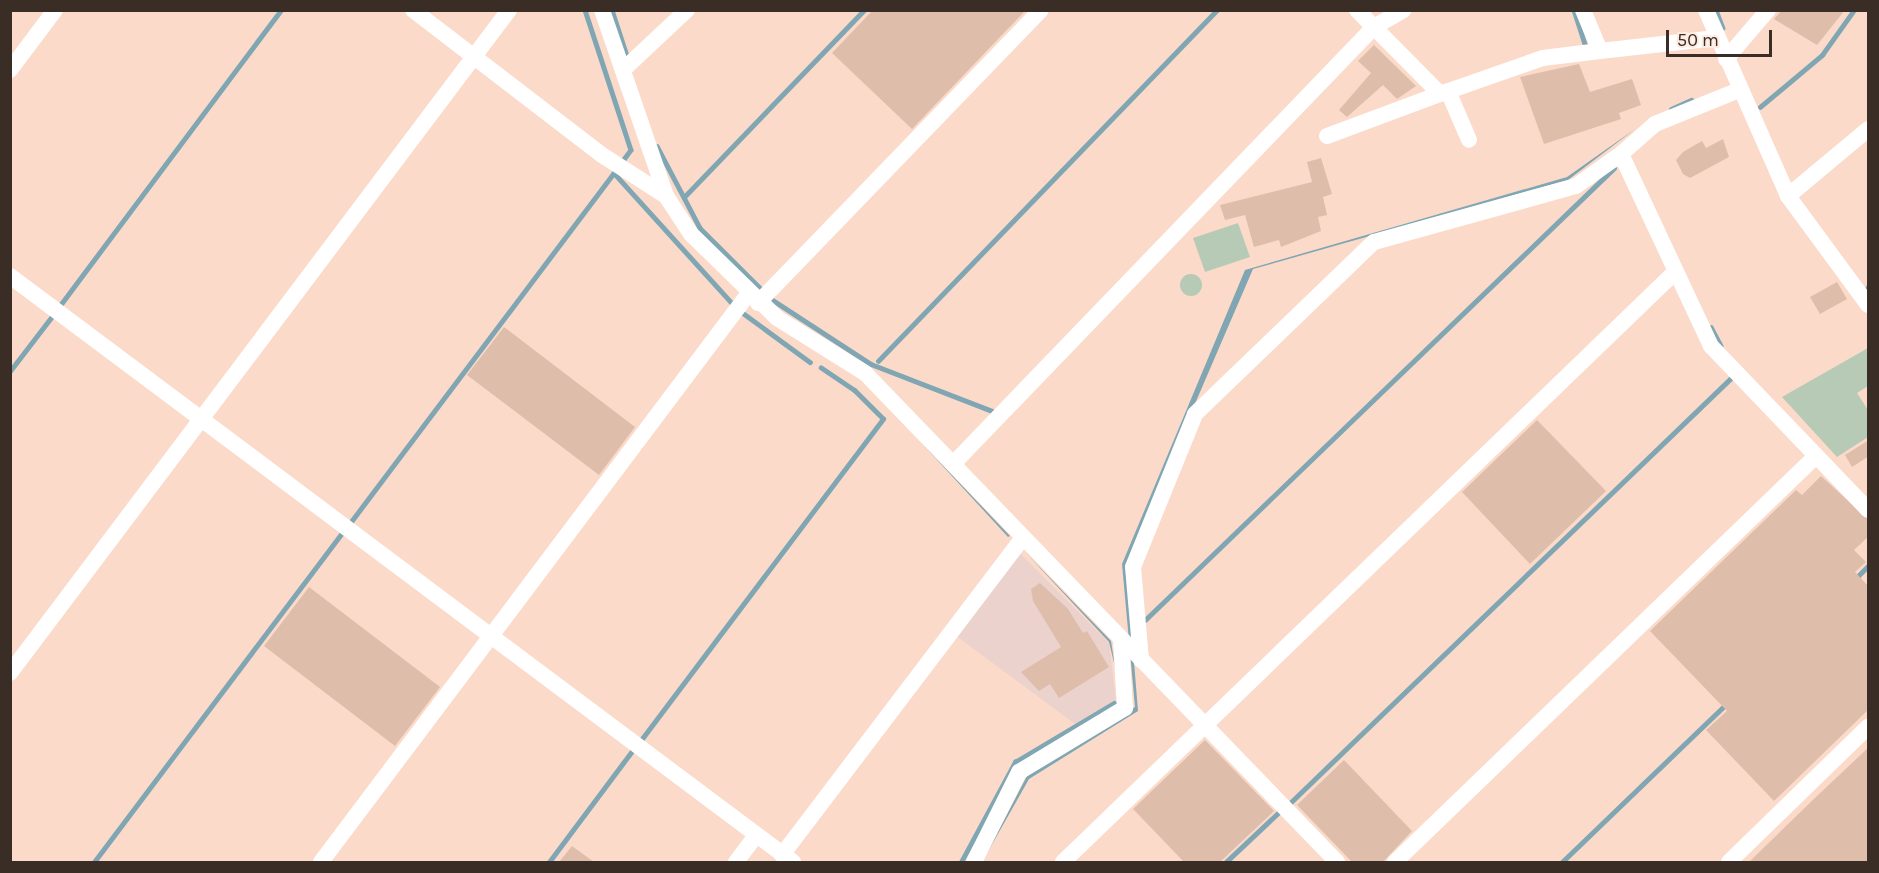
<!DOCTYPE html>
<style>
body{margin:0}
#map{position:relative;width:1879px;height:873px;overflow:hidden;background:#fbdac9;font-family:Karla,sans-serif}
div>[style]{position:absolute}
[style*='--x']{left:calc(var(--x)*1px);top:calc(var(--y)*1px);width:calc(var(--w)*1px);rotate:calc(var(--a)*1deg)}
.education>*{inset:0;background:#ebd2cc}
.green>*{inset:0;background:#b7cab5}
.round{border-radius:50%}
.water>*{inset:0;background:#7fa6b2}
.stream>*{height:4.5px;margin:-2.25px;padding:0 2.25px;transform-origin:2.25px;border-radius:2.25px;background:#7fa6b2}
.building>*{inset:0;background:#dfbdab}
.minor>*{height:16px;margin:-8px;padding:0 8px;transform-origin:8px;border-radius:8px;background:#fff}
span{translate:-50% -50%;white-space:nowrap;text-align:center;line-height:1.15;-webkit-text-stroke:6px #ffebe0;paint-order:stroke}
.frame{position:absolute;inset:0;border:12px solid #392d26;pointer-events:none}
.scale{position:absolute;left:1666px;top:30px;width:106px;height:27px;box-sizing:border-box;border:3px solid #392d26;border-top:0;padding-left:8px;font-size:18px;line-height:21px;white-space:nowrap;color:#392d26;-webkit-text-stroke:4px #ffebe0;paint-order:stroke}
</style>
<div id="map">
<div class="education">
<i style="clip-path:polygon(1019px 552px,1109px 643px,1116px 701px,1075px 724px,955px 635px)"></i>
</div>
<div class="green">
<i style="clip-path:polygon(1238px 223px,1250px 257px,1205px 272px,1193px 238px)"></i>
<i class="round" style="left:1180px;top:274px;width:22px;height:22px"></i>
<i style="clip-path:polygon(1868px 348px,1868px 386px,1857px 393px,1868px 410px,1868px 437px,1837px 457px,1782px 397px)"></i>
</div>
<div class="water">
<i style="clip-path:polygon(1635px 129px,1568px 180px,1253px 269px,1126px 564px,1138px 711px,1029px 779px,982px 862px,1027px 776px,1135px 707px,1122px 564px,1245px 270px,1567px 177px)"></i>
<i style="clip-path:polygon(917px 438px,1010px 536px,1008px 537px)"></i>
<i style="clip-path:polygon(1026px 553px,1111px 641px,1115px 667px,1109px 642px)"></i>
</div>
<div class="stream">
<i style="--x:585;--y:10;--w:147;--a:71.8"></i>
<i style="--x:631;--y:150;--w:14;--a:126"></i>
<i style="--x:612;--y:10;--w:52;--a:71.9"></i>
<i style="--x:1574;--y:10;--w:38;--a:72"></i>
<i style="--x:1716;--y:10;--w:19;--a:69"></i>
<i style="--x:1760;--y:107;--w:81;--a:-40"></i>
<i style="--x:1822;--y:55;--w:55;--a:-54.6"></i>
<i style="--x:1671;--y:109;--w:22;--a:-24"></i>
<i style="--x:657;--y:146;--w:93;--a:62.3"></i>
<i style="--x:700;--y:228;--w:88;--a:45"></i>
<i style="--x:614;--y:173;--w:176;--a:47.8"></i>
<i style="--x:685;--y:196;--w:258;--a:-46.1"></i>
<i style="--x:1867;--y:289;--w:2;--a:-63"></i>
<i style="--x:771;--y:299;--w:119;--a:33"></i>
<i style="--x:871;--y:364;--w:130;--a:21.2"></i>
<i style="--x:61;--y:304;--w:367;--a:-53.2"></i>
<i style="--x:743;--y:313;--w:83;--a:36.2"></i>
<i style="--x:1711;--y:327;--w:21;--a:62"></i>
<i style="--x:878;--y:361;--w:488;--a:-46"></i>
<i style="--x:10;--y:371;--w:71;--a:-52.5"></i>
<i style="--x:350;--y:523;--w:441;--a:-53"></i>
<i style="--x:1855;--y:579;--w:18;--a:-45"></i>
<i style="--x:1145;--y:620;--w:651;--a:-43.94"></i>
<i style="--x:641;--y:740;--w:402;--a:-53"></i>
<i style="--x:883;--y:419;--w:40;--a:-135"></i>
<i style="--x:855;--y:391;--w:41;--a:-145.9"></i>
<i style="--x:1290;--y:803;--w:611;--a:-43.94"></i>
<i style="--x:94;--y:862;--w:412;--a:-53"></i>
<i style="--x:549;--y:862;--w:139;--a:-53.2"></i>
<i style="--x:961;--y:862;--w:114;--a:-61.6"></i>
<i style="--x:1015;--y:762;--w:115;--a:-30.8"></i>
<i style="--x:1226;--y:862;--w:73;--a:-43.3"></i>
<i style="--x:1562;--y:862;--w:228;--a:-43.9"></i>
</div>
<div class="building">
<i style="clip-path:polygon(873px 10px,1026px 10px,912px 129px,832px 53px)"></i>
<i style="clip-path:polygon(1782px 10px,1845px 10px,1817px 45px,1774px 19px)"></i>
<i style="clip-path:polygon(1374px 45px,1416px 86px,1397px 99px,1383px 85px,1347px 117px,1339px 110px,1371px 73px,1358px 61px)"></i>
<i style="clip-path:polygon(1579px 64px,1590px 92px,1632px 79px,1641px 105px,1619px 113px,1621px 119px,1544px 144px,1520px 77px)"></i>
<i style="clip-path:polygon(1723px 139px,1729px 157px,1690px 178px,1683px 174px,1676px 160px,1683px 152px,1702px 141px,1706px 148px)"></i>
<i style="clip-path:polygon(1321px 158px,1332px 194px,1323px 197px,1327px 215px,1318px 217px,1321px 231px,1281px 247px,1279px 240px,1254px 247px,1245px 215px,1225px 220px,1220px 205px,1312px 182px,1307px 162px)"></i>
<i style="clip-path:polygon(1837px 282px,1847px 299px,1820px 314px,1810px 297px)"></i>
<i style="clip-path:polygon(504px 327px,635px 427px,599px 475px,467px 375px)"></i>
<i style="clip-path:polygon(1537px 420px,1606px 491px,1530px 564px,1462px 492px)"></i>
<i style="clip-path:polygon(1869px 440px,1869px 456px,1852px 467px,1845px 455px)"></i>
<i style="clip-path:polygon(1821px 476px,1869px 520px,1869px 536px,1854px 550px,1866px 562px,1855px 572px,1869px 587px,1869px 709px,1774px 801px,1706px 730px,1727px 711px,1650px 631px,1796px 490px,1802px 495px)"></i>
<i style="clip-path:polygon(1040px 583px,1068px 609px,1083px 633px,1087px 631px,1109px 667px,1059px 698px,1050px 684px,1039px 691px,1021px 672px,1061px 647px,1033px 601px,1031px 589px)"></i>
<i style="clip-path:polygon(309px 587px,440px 687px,395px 746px,264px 646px)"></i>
<i style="clip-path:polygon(1205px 740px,1274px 811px,1220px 862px,1184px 862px,1133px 809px)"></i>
<i style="clip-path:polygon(1869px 747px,1869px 862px,1749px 862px,1817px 796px)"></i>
<i style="clip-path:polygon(1344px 760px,1412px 831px,1383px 862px,1352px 862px,1297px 805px)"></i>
<i style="clip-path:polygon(572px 846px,594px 862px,559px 862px)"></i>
</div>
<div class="minor">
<i style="--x:413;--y:10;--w:238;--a:37.5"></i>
<i style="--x:602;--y:155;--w:76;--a:32.6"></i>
<i style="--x:602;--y:10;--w:197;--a:71"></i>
<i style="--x:666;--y:196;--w:45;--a:56.7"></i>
<i style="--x:691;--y:234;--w:120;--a:44.3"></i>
<i style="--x:777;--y:318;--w:104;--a:32"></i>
<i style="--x:865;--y:373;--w:680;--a:46.01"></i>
<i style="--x:1357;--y:10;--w:118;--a:45.3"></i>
<i style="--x:1440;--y:94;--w:109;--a:-19.3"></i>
<i style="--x:1543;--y:58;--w:57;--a:-7"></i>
<i style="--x:1583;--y:10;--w:44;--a:67.5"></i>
<i style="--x:1600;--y:51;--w:117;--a:-6.4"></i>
<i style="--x:1706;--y:10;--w:203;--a:66.2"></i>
<i style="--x:1788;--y:196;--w:135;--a:53.7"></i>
<i style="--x:1726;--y:59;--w:65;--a:-49.4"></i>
<i style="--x:10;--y:70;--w:75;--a:-53.1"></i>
<i style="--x:623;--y:70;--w:88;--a:-43.2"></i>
<i style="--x:1448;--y:91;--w:53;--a:66.8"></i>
<i style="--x:1327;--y:136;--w:121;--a:-20.4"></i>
<i style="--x:1621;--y:154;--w:45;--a:-41.4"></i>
<i style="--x:1655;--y:124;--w:91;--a:-22"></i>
<i style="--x:1788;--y:196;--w:104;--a:-39.9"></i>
<i style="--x:10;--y:276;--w:978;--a:36.81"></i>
<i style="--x:758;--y:303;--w:407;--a:-46"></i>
<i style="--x:953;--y:464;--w:607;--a:-46.07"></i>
<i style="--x:1374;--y:27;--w:34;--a:-30"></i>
<i style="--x:1141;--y:660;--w:93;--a:-94.9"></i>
<i style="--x:1133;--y:567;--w:165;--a:-67.9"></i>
<i style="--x:1195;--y:414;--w:248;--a:-43.9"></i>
<i style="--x:1374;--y:242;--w:210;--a:-15.5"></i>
<i style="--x:1576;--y:186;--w:55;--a:-35.4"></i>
<i style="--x:1621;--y:154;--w:212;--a:64.9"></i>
<i style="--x:1711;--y:346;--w:227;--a:46.2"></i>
<i style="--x:10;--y:673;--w:830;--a:-53.03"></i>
<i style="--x:782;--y:855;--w:398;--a:-52.8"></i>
<i style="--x:321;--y:862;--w:712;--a:-53.05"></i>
<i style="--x:736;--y:862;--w:31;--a:-53"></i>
<i style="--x:974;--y:862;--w:101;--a:-63.4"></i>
<i style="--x:1019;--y:772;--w:124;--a:-31.1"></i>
<i style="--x:1125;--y:708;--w:69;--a:-93.3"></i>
<i style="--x:1063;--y:862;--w:851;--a:-43.95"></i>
<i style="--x:1395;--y:862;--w:583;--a:-43.96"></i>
<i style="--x:1729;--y:862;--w:194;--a:-44.2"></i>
</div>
<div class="frame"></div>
<div class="scale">50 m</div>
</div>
